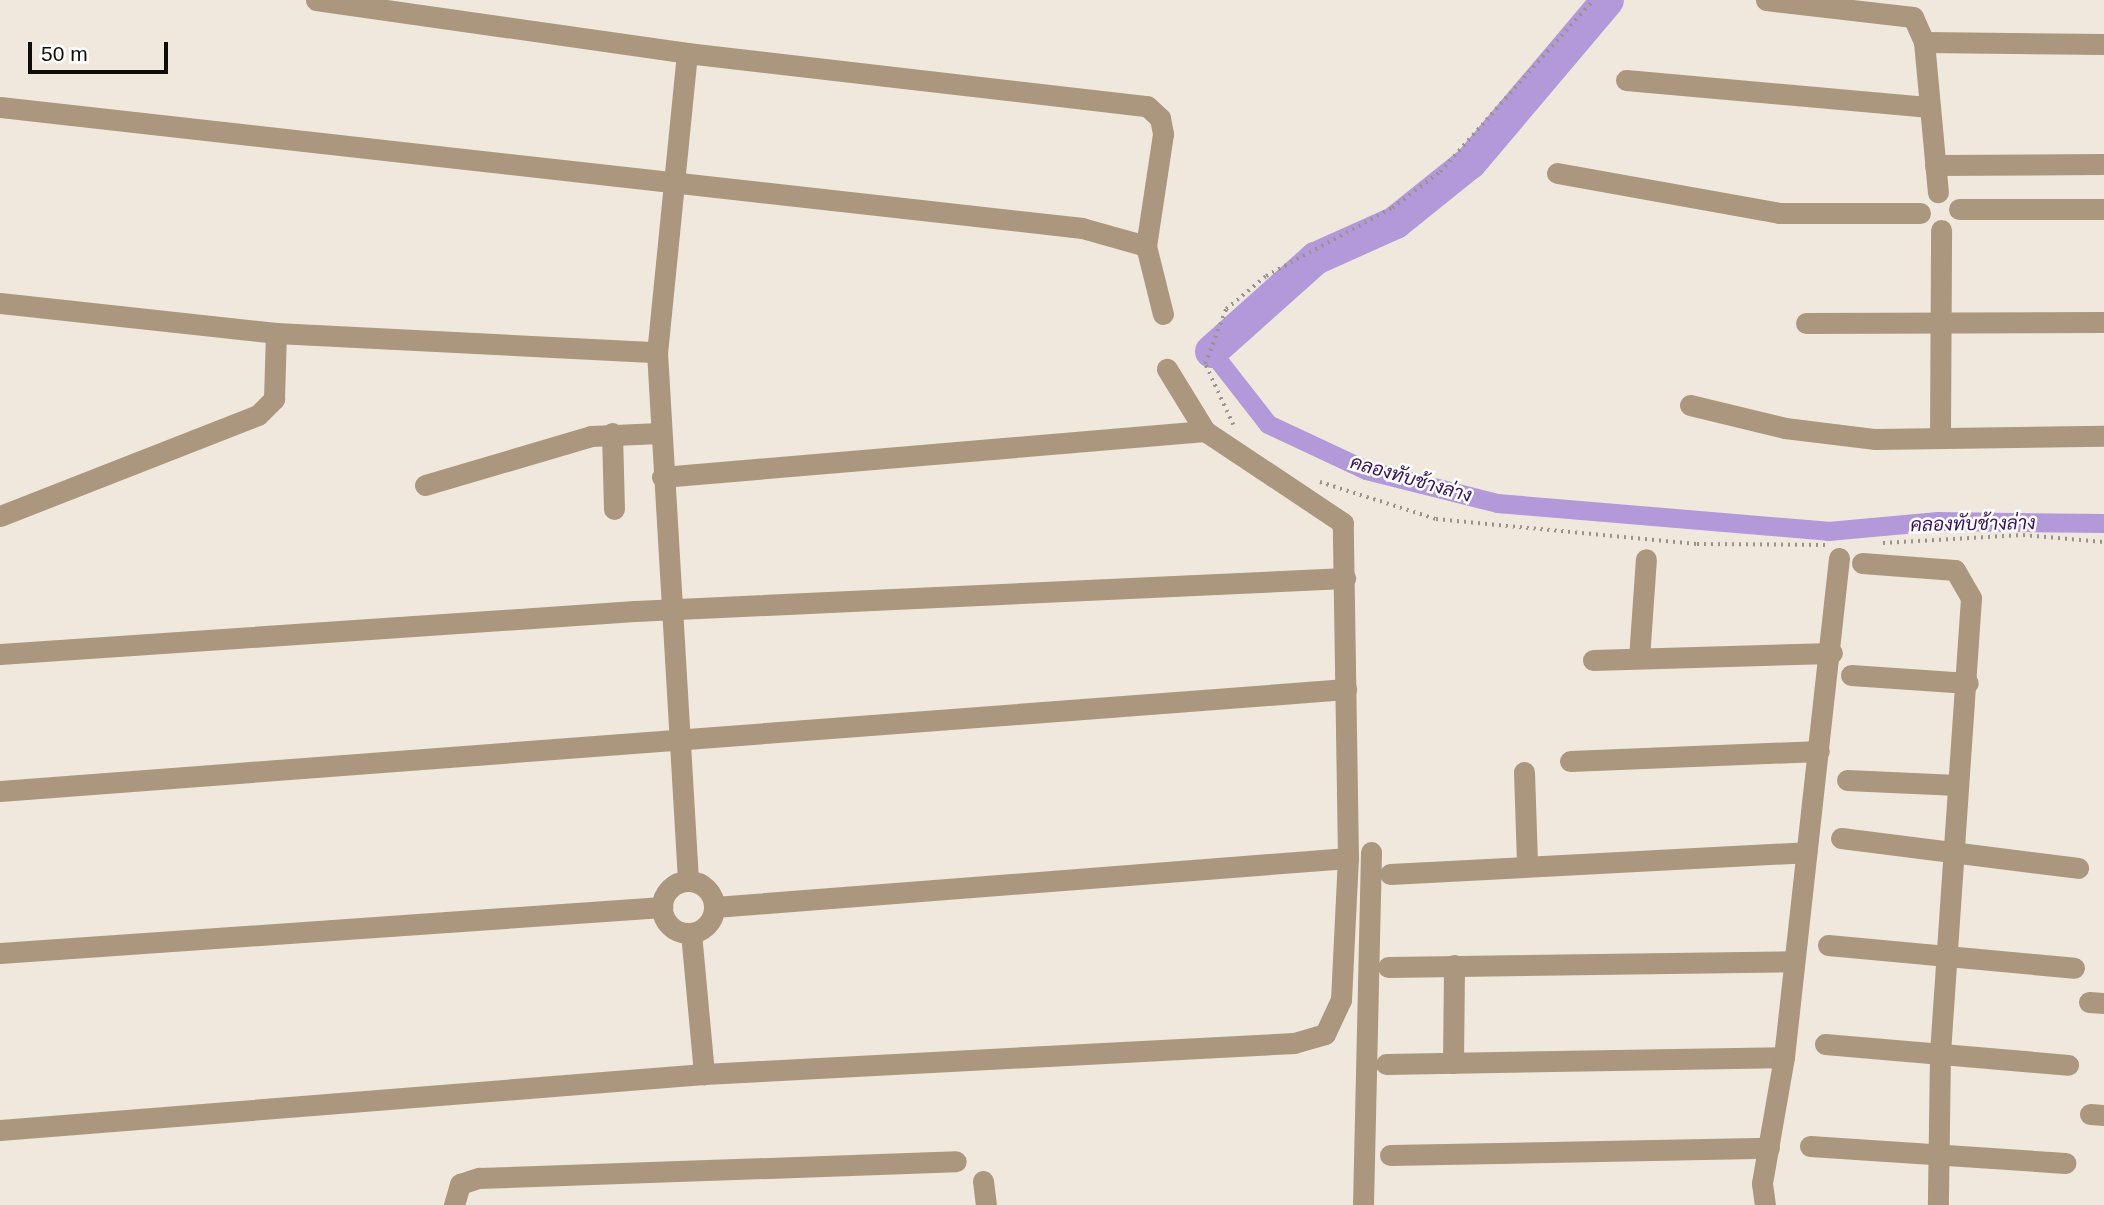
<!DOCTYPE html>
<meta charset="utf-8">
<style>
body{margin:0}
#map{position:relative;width:2104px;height:1205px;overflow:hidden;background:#f1e8dd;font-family:Helvetica,Sarabun,sans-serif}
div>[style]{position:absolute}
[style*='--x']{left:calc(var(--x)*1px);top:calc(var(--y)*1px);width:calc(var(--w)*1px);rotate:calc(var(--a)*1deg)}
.canal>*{height:19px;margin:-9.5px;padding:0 9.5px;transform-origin:9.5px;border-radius:9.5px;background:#b399da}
.river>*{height:33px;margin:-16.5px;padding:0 16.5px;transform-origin:16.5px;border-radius:16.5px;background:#b399da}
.path>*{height:3.5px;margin-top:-1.75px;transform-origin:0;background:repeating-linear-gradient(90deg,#9a938b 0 2px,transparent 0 7px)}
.minor>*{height:21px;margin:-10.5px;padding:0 10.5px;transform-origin:10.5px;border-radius:10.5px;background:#ab977d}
.minor>.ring{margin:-10.5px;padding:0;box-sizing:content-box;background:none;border:21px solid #ab977d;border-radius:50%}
span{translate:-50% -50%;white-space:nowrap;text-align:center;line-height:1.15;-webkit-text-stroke:5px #fff;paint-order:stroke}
.water-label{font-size:19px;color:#38105c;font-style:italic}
.scale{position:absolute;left:28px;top:42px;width:140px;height:32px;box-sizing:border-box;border:4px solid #100d09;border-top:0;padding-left:9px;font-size:21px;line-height:24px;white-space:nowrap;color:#100d09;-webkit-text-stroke:5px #fff;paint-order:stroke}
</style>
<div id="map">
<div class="canal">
<i style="--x:1211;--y:351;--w:93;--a:52"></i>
<i style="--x:1268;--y:424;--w:108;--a:25.1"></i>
<i style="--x:1366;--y:470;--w:135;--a:14.1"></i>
<i style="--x:1497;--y:503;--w:332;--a:4.8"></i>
<i style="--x:1828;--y:531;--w:110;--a:-5.2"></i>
<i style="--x:1938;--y:521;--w:166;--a:0.7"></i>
</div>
<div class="river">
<i style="--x:1211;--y:351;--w:140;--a:-41.8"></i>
<i style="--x:1315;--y:258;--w:88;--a:-24.2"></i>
<i style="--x:1395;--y:222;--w:96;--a:-38.7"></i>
<i style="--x:1470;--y:162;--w:212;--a:-49.8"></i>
</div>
<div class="path">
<i style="--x:1233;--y:425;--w:67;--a:-114.7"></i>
<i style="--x:1205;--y:364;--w:59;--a:-69.1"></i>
<i style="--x:1226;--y:309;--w:52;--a:-39.5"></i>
<i style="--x:1266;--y:276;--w:143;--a:-28.4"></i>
<i style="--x:1392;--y:208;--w:60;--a:-36.9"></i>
<i style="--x:1440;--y:172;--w:230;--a:-48.3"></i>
<i style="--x:1320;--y:482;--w:122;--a:17.7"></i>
<i style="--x:1436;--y:519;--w:262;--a:5.5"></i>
<i style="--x:1697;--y:544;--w:129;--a:0.4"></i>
<i style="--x:1883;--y:543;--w:140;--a:-3.3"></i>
<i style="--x:2023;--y:535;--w:81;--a:4.9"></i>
</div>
<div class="minor">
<i style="--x:316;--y:0;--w:375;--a:8.1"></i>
<i style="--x:687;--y:53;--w:463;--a:6.6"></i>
<i style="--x:1147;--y:106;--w:18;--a:43"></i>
<i style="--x:1160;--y:118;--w:16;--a:79"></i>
<i style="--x:1163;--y:134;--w:113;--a:98.6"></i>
<i style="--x:1146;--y:246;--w:70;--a:76"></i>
<i style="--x:1766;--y:0;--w:148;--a:6.6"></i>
<i style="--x:1913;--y:17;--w:27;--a:66"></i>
<i style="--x:1924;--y:42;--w:151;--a:84.7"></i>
<i style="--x:1924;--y:42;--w:180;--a:0.6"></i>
<i style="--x:687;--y:53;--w:301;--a:95.7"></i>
<i style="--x:657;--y:352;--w:529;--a:86.64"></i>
<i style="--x:1626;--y:80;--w:305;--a:5.1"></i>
<i style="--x:0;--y:107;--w:1089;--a:6.38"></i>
<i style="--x:1082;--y:228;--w:66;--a:15.7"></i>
<i style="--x:1935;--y:165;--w:169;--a:-0.3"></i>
<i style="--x:1557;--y:173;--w:226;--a:10.2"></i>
<i style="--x:1779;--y:213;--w:141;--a:0"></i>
<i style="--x:1959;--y:209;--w:145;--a:0"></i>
<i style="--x:0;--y:303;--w:278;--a:6.2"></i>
<i style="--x:276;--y:333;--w:381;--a:2.9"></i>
<i style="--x:1806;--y:323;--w:298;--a:-0.2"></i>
<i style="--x:1690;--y:405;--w:98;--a:13.6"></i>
<i style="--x:1785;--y:428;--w:91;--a:7"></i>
<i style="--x:1875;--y:439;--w:229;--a:-0.8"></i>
<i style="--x:612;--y:433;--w:76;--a:88.5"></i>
<i style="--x:1940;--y:438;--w:208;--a:-89.7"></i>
<i style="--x:662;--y:477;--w:545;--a:-4.84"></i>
<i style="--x:425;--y:485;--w:173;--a:-16.4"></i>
<i style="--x:591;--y:436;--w:69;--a:-2.5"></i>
<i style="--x:0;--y:516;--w:277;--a:-21.4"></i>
<i style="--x:258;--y:415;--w:23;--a:-45"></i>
<i style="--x:274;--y:399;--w:66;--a:-88.3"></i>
<i style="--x:1862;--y:563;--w:93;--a:4.3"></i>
<i style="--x:1955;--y:570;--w:32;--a:60"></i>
<i style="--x:1971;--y:598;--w:456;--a:93.9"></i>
<i style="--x:1940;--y:1053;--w:152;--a:90.8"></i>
<i style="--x:0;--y:654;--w:636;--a:-3.87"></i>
<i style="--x:635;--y:611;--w:711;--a:-2.66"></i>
<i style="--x:1639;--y:658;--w:99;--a:-86"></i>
<i style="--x:1593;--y:660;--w:239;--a:-1.7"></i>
<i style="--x:1851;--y:675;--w:117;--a:3.9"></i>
<i style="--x:1570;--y:761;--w:249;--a:-2.3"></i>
<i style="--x:1524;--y:772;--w:91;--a:88.1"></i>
<i style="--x:1847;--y:780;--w:110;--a:2.6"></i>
<i style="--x:0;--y:791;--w:1350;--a:-4.33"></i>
<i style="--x:1841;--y:838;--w:239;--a:7.2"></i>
<i style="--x:1390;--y:874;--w:417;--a:-3"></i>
<i class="ring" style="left:662px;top:881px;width:31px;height:31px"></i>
<i style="--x:715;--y:907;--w:635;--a:-4.43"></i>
<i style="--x:691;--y:933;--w:142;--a:84.7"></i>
<i style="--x:1828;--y:945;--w:247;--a:5.3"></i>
<i style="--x:0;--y:953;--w:664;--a:-3.97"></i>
<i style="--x:1388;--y:967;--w:405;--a:-0.8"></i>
<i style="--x:2089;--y:1002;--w:15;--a:4"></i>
<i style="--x:1825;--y:1044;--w:244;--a:4.9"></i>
<i style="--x:1453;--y:1063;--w:98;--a:-89.4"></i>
<i style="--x:1386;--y:1064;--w:398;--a:-1"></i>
<i style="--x:2090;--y:1114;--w:14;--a:4"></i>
<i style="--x:0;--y:1130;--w:706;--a:-4.55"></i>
<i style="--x:704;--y:1074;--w:591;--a:-3.01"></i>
<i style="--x:1294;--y:1043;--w:32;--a:-16"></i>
<i style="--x:1325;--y:1034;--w:38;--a:-65"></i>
<i style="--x:1341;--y:1000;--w:142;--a:-87.2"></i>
<i style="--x:1348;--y:858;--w:335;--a:-90.9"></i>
<i style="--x:1343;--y:523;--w:166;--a:-146.3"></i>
<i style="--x:1205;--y:431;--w:73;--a:-121.5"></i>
<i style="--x:1810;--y:1146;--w:256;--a:3.8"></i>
<i style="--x:1390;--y:1155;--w:379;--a:-1.1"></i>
<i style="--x:983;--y:1181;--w:24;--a:83"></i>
<i style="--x:454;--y:1205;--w:22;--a:-74"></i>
<i style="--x:460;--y:1184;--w:20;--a:-18"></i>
<i style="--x:479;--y:1178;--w:477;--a:-2"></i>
<i style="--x:1363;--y:1205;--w:353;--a:-88.7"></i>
<i style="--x:1765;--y:1205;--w:22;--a:-98"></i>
<i style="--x:1762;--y:1183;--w:128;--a:-80.1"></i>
<i style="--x:1784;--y:1057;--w:502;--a:-83.71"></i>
</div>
<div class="water-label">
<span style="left:1411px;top:479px;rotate:16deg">คลองทับช้างล่าง</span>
<span style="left:1973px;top:524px;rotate:-1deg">คลองทับช้างล่าง</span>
</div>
<div class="scale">50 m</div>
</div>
